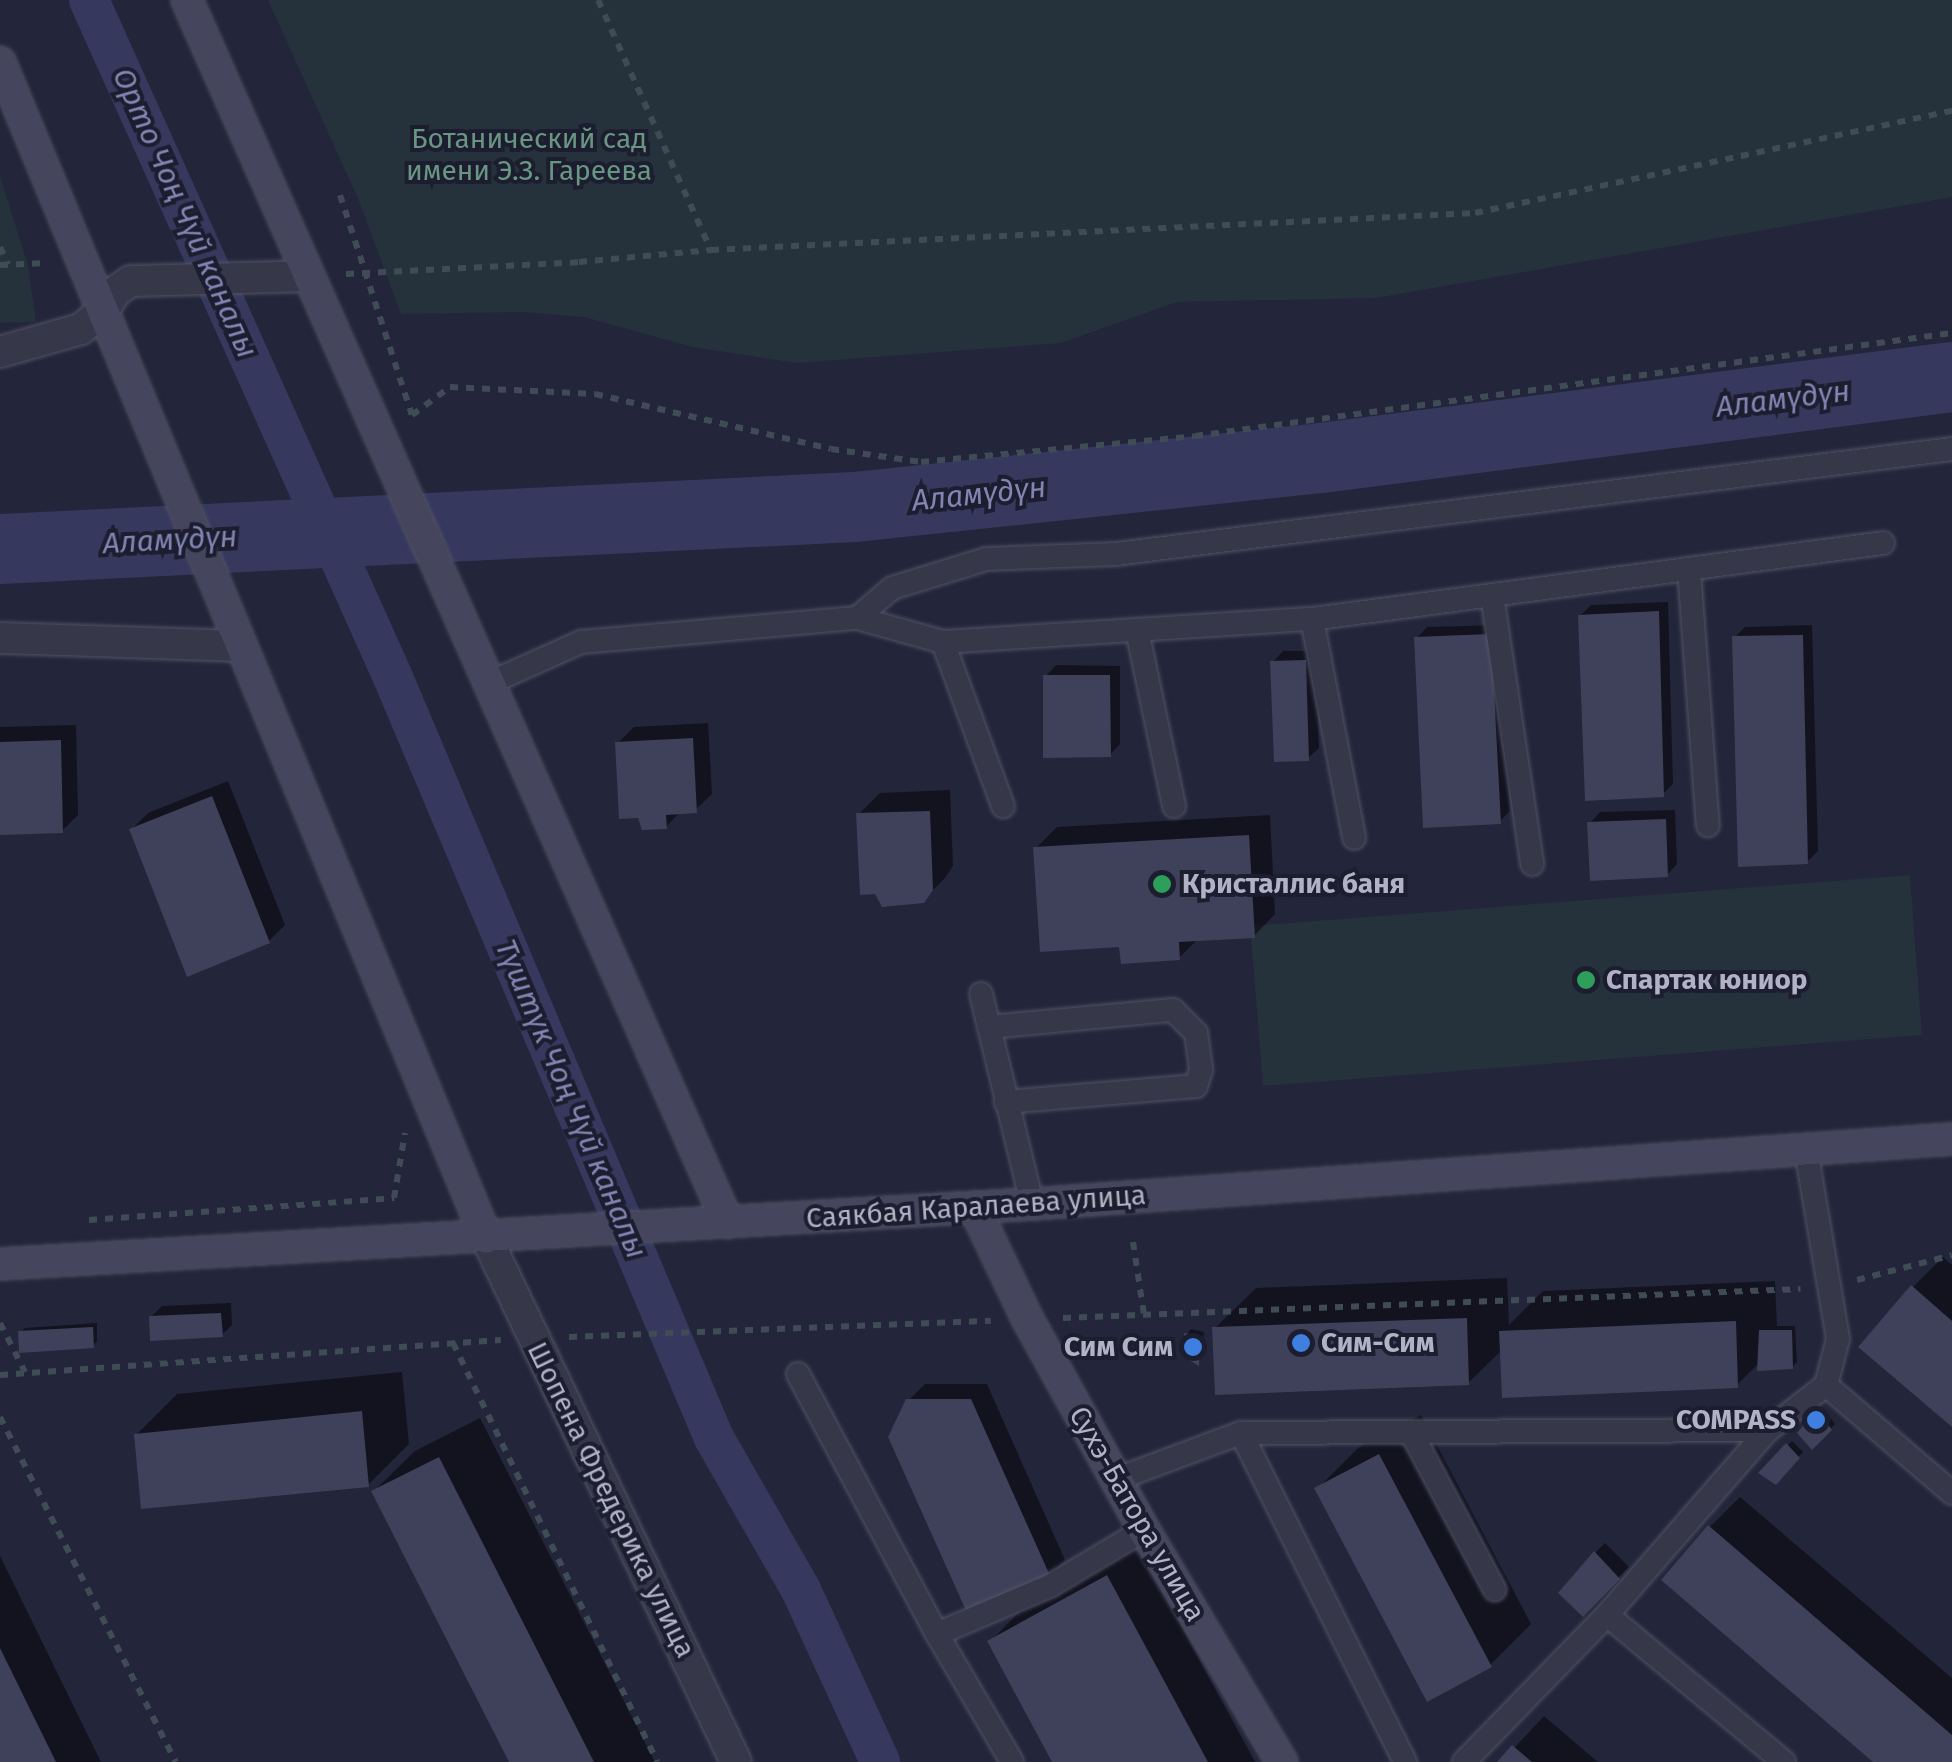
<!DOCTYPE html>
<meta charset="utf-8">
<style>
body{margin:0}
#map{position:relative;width:1952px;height:1762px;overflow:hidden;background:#23253a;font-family:"Fira Sans",sans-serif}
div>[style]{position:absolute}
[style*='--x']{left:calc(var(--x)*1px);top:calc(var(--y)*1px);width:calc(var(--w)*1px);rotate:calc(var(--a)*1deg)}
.green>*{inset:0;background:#25313b}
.shadow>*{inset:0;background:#0007}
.canal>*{height:40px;margin:-20px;padding:0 20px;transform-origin:20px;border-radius:20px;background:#36385e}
.river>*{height:70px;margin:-35px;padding:0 35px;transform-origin:35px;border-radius:35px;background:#36385e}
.building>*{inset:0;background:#3f405a}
.path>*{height:6px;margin-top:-3px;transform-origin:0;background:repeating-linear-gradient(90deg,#404c55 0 8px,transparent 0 16px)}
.roads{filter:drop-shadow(0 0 2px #525265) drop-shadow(0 0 2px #525265)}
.service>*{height:22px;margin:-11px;padding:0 11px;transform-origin:11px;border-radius:11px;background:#36384a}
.minor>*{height:30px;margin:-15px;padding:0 15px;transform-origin:15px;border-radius:15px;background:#36384a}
.secondary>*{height:30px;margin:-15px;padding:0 15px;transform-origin:15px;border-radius:15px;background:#45455d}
.dots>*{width:28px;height:28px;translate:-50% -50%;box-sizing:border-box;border:5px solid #1c1d2f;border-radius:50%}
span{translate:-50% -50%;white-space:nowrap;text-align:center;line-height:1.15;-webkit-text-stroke:8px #1c1d2f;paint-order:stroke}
.park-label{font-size:28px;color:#699683}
.poi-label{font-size:28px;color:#b2b2c6;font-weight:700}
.left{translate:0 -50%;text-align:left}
.right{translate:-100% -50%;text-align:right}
.street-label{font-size:28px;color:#b2b2c6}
.water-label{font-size:30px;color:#8285b2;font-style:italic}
</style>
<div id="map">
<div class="green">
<i style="clip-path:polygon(268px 0,1952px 0,1952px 197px,1376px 298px,1177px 302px,1061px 343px,797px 363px,692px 347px,584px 317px,520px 312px,401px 314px,359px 201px)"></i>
<i style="clip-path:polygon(0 176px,28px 265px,36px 322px,0 323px)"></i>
<i style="clip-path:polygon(1910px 875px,1922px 1035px,1263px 1086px,1250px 926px)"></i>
</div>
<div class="shadow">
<i style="clip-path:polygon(1668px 602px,1673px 784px,1663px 794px,1580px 616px,1591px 605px)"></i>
<i style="clip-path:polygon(1500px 625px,1510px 811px,1500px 821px,1417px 638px,1427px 627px)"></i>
<i style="clip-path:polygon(1812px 625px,1818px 851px,1807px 862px,1735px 637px,1745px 627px)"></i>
<i style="clip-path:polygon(1283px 651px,1316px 651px,1319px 748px,1308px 758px,1273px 662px)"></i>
<i style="clip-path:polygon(1056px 665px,1120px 666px,1120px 744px,1110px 755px,1046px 676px)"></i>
<i style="clip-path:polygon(708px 723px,712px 794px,695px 810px,681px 811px,666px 827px,618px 743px,634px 727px)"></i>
<i style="clip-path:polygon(76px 725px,78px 815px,62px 831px,0 832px,0 727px)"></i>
<i style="clip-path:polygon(228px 781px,285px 925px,269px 941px,132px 829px,148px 813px)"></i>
<i style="clip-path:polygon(950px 790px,953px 866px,945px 878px,923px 900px,877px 892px,859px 814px,880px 793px)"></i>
<i style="clip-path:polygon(1675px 810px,1677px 864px,1667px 875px,1590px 823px,1600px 812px)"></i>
<i style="clip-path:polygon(1270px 815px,1275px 914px,1254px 936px,1198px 939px,1179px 958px,1036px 848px,1057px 827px)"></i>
<i style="clip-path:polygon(1943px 1257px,1952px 1265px,1952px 1424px,1913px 1287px)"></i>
<i style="clip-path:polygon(1507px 1278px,1509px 1325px,1543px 1291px,1775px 1281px,1777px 1326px,1795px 1326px,1797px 1362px,1792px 1367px,1760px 1362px,1737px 1385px,1503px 1349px,1468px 1383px,1215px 1328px,1256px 1288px)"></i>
<i style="clip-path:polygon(231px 1303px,232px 1325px,222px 1335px,151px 1317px,162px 1306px)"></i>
<i style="clip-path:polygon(97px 1323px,97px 1341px,93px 1346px,21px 1332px,25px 1328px)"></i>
<i style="clip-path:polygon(1191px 1329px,1204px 1332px,1199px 1363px,1187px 1334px)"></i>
<i style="clip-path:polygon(402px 1372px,409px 1444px,368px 1485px,137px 1434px,177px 1394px)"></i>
<i style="clip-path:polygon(925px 1384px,987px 1384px,1065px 1560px,1049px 1576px,908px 1401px)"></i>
<i style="clip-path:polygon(1822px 1407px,1835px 1424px,1812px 1446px,1801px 1433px)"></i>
<i style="clip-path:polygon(1421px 1415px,1531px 1624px,1490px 1665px,1317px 1489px,1358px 1448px)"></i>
<i style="clip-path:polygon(480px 1418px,655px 1762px,511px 1762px,374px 1491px,415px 1451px)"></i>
<i style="clip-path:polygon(1792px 1441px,1803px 1452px,1776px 1482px,1762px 1472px)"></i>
<i style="clip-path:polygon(1740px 1497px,1952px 1678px,1952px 1762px,1876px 1762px,1710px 1527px)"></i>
<i style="clip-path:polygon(1605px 1543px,1629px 1567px,1583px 1614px,1595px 1553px)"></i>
<i style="clip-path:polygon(1138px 1547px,1255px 1762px,1055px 1762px,990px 1642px,1020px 1611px)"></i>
<i style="clip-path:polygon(0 1556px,101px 1762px,0 1762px)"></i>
<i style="clip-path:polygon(1544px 1716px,1598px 1762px,1501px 1762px)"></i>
</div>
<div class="canal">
<i style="--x:89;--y:0;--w:740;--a:65.83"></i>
<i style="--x:392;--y:675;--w:828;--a:67.12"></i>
<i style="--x:714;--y:1438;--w:175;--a:60.2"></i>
<i style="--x:801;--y:1590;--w:189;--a:65.3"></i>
</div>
<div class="river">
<i style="--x:0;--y:549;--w:856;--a:-2.81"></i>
<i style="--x:855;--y:507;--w:469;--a:-6"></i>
<i style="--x:1321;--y:458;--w:636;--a:-7.31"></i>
</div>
<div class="building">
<i style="clip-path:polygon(1659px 611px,1664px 797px,1585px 801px,1578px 615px)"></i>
<i style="clip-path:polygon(1491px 634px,1501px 824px,1423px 828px,1414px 637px)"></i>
<i style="clip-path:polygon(1803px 635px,1808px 864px,1738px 867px,1732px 636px)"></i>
<i style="clip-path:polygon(1306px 660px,1309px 761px,1274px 762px,1270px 661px)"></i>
<i style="clip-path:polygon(1043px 675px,1110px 675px,1111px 757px,1043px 758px)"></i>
<i style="clip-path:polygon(693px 738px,697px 813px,666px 815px,667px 829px,642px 830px,638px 818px,619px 819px,615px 742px)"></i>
<i style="clip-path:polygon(61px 740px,63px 833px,0 835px,0 742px)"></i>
<i style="clip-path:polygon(212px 796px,270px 943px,187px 977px,129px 829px)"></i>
<i style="clip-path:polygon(930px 811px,933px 890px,924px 903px,882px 907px,875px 894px,860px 895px,856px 813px)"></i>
<i style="clip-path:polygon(1666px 819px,1668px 877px,1590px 881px,1587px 822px)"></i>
<i style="clip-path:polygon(1249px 835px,1255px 938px,1179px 942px,1180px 960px,1121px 964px,1119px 947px,1040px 952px,1033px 847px)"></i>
<i style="clip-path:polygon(1911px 1285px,1952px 1321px,1952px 1427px,1858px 1347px)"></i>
<i style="clip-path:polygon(221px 1313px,223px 1337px,150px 1341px,149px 1316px)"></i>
<i style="clip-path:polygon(1467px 1318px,1469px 1385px,1215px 1395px,1212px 1327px)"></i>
<i style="clip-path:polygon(1736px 1321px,1738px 1388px,1502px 1398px,1499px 1331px)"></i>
<i style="clip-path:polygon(93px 1327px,94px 1348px,19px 1353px,18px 1331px)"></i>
<i style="clip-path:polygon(1759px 1330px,1792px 1330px,1793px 1369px,1757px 1371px)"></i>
<i style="clip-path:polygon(1184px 1333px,1201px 1336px,1199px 1366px,1185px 1358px)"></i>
<i style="clip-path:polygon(906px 1399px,971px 1399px,1051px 1578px,968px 1615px,888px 1437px)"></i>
<i style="clip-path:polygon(1817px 1409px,1832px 1430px,1812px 1450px,1797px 1433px)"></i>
<i style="clip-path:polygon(362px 1411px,369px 1487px,141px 1509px,134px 1434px)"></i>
<i style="clip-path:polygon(1786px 1443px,1800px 1458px,1776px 1485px,1758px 1473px)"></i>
<i style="clip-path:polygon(1379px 1454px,1492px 1667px,1427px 1702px,1314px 1488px)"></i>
<i style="clip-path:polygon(439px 1457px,594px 1762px,509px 1762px,371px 1491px)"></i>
<i style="clip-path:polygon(1708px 1525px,1952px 1735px,1952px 1762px,1873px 1762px,1661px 1580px)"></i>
<i style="clip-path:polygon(1594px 1551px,1620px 1579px,1583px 1617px,1558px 1593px)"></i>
<i style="clip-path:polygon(1107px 1575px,1208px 1762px,1052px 1762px,987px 1641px)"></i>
<i style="clip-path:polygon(0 1648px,56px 1762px,0 1762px)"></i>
<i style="clip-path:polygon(1512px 1745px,1532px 1762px,1497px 1762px)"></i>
</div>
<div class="path">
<i style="--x:598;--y:0;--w:274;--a:65.7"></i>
<i style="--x:340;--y:195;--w:231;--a:71.9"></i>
<i style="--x:412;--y:415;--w:47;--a:-36.4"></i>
<i style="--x:450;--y:387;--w:145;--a:2.8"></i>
<i style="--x:595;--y:394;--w:242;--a:13.1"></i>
<i style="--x:831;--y:449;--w:91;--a:8.2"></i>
<i style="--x:921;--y:462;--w:275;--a:-5.4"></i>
<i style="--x:1195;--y:436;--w:764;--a:-7.75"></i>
<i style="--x:0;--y:247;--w:19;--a:65"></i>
<i style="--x:0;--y:265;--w:46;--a:-2.5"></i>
<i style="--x:346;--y:274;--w:233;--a:-2.9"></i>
<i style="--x:579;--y:262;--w:133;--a:-5.2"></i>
<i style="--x:711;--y:250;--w:765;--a:-2.77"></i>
<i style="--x:1475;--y:213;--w:488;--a:-12.1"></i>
<i style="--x:89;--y:1220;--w:306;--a:-4.1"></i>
<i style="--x:394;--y:1198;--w:66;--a:-80.4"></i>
<i style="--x:1133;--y:1242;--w:74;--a:81.4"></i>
<i style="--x:1857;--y:1280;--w:98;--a:-14.7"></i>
<i style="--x:1063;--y:1318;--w:738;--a:-2.25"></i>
<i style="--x:0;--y:1323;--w:55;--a:63"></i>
<i style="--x:569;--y:1337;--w:422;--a:-2.2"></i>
<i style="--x:453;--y:1343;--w:466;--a:64"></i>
<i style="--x:0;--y:1375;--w:502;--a:-4"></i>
<i style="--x:0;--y:1417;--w:387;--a:63"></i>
</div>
<div class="roads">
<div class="service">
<i style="--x:1689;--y:569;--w:257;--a:85.8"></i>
<i style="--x:1492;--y:595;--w:272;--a:81.5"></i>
<i style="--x:857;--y:618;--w:46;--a:-40.6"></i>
<i style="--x:892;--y:588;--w:98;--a:-17.1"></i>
<i style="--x:986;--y:559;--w:130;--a:-2.2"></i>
<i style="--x:1116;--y:554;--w:843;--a:-7.16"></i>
<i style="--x:1312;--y:619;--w:223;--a:79.1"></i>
<i style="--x:1137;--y:630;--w:180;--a:78.1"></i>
<i style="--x:943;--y:642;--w:175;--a:69.9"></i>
<i style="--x:487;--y:684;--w:103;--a:-24.1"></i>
<i style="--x:581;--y:642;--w:277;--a:-5"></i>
<i style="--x:857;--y:618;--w:89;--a:15.6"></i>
<i style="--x:943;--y:642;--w:370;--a:-3.6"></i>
<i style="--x:1312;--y:619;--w:576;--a:-7.58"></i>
<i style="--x:981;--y:994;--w:216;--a:76.3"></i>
<i style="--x:989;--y:1027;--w:185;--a:-5.3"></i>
<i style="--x:1173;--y:1010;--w:33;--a:45"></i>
<i style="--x:1196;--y:1033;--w:37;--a:82"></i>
<i style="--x:1201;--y:1070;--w:17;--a:107"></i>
<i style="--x:1196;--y:1086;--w:191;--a:175.2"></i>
<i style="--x:798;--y:1374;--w:295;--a:61.9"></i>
<i style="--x:937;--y:1634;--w:123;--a:-23"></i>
<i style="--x:1050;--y:1586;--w:109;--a:-30.8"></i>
<i style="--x:1826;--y:1385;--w:166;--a:40.6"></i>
<i style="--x:1241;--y:1433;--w:368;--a:63.5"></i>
<i style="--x:1413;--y:1436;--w:174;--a:62"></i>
<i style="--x:1117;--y:1479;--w:132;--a:-20.4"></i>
<i style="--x:1241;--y:1433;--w:527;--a:-0.33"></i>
<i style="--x:1607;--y:1615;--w:230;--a:39.7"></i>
<i style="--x:937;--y:1634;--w:148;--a:59.6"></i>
<i style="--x:1464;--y:1762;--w:205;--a:-45.8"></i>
<i style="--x:1607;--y:1615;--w:245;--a:-49"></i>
<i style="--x:1768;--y:1430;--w:73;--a:-37.8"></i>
<i style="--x:1826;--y:1385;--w:48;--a:-75.4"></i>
<i style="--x:1838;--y:1339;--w:192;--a:-99.6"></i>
</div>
<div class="minor">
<i style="--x:0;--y:352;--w:84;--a:-15.9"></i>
<i style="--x:81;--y:329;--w:30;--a:-40"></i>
<i style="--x:104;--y:310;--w:22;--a:-58"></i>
<i style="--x:116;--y:291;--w:18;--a:-34"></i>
<i style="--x:131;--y:281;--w:175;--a:-1.6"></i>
<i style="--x:0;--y:638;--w:239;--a:1.9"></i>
<i style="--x:486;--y:1237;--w:581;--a:64.54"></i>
</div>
<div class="secondary">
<i style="--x:187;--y:0;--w:1337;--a:66.14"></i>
<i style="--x:0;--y:62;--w:1272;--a:67.53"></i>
<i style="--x:974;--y:1207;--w:125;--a:64.5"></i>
<i style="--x:1028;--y:1320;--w:240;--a:61.1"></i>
<i style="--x:1144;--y:1530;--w:270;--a:59.3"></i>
<i style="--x:0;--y:1264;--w:1034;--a:-3.33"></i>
<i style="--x:1032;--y:1204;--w:922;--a:-4.04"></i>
</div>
</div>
<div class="dots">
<i style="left:1162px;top:884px;background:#2e9e5b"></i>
<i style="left:1586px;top:980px;background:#2e9e5b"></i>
<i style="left:1301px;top:1343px;background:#3f7fe0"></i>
<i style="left:1193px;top:1347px;background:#3f7fe0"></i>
<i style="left:1816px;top:1420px;background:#3f7fe0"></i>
</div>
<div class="park-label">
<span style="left:529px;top:155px">Ботанический сад<br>имени Э.З. Гареева</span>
</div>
<div class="poi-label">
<span class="left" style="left:1182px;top:884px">Кристаллис баня</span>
<span class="left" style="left:1606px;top:980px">Спартак юниор</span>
<span class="left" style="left:1321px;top:1343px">Сим-Сим</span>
<span class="right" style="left:1173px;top:1347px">Сим Сим</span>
<span class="right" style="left:1796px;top:1420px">COMPASS</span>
</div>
<div class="street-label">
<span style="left:976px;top:1207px;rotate:-4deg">Саякбая Каралаева улица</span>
<span style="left:611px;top:1500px;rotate:64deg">Шопена Фредерика улица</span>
<span style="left:1137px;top:1514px;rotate:60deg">Сухэ-Батора улица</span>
</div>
<div class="water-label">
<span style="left:185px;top:213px;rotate:66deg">Орто Чоң Чүй каналы</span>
<span style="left:1783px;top:399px;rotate:-7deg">Аламүдүн</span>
<span style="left:979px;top:494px;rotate:-6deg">Аламүдүн</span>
<span style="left:170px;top:540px;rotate:-3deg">Аламүдүн</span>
<span style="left:571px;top:1099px;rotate:67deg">Түштүк Чоң Чүй каналы</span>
</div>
</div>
